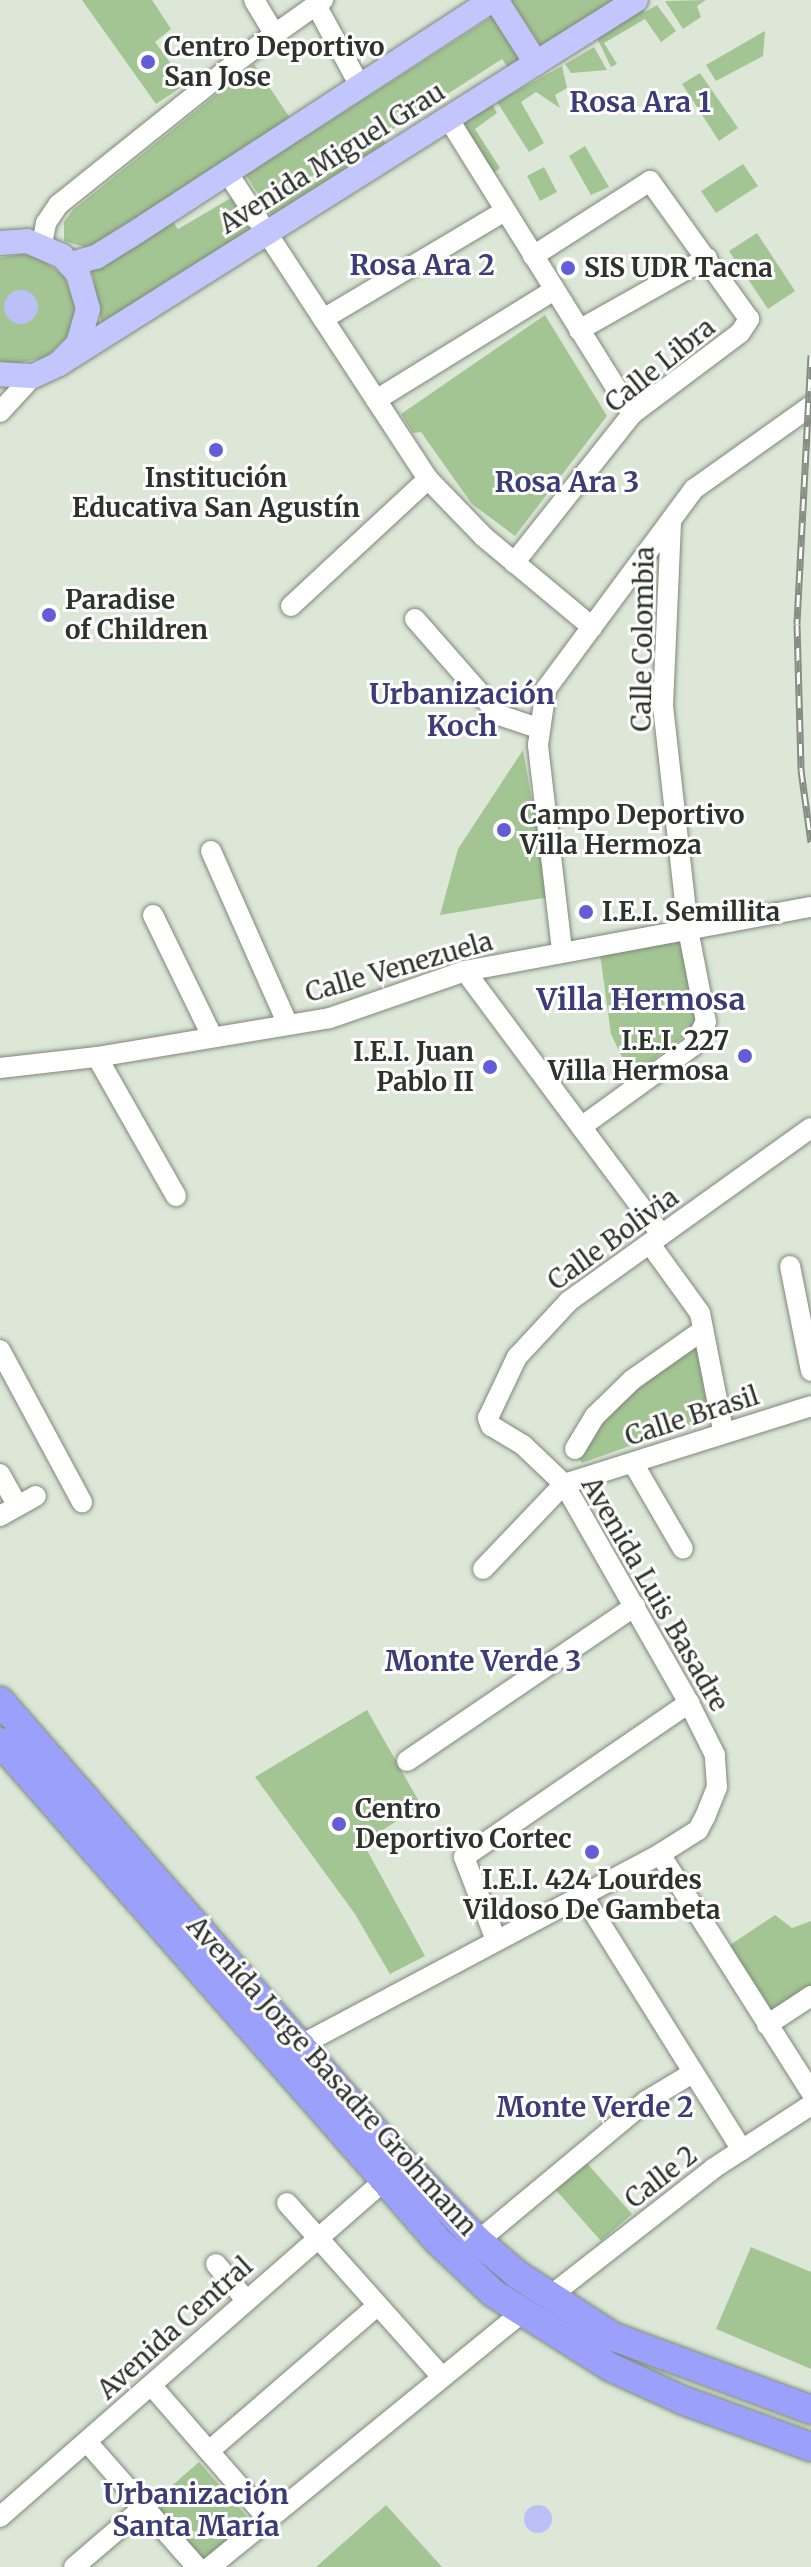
<!DOCTYPE html>
<meta charset="utf-8">
<style>
body{margin:0}
#map{position:relative;width:811px;height:2567px;overflow:hidden;background:#dce7d7;font-family:Merriweather,serif}
div>[style]{position:absolute}
[style*='--x']{left:calc(var(--x)*1px);top:calc(var(--y)*1px);width:calc(var(--w)*1px);rotate:calc(var(--a)*1deg)}
.green>*{inset:0;background:#a3c593}
.water>*{inset:0;background:#bbc0f6}
.round{border-radius:50%}
.roads{filter:drop-shadow(0 0 2px #7e8879) drop-shadow(0 0 2px #7e8879)}
.minor>*{height:20px;margin:-10px;padding:0 10px;transform-origin:10px;border-radius:10px;background:#fff}
.major>*{height:24px;margin:-12px;padding:0 12px;transform-origin:12px;border-radius:12px;background:#c3c6fc}
.highway>*{height:28px;margin:-14px;padding:0 14px;transform-origin:14px;border-radius:14px;background:#9ba0fa}
.rail>*{height:7px;margin-top:-3.5px;transform-origin:0;background:repeating-linear-gradient(90deg,#fff 0 12px,#868d82 0 24px);box-sizing:border-box;border-block:2px solid #868d82}
.dots>*{width:22px;height:22px;translate:-50% -50%;box-sizing:border-box;border:4px solid #fff;border-radius:50%}
span{translate:-50% -50%;white-space:nowrap;text-align:center;line-height:1.15;-webkit-text-stroke:6px #fff;paint-order:stroke}
.poi-label{font-size:26px;color:#2e322c;font-weight:700}
.left{translate:0 -50%;text-align:left}
.right{translate:-100% -50%;text-align:right}
.street-label{font-size:26px;color:#2e322c}
.neighbourhood-label{font-size:28px;color:#3c3c78;font-weight:700}
.quarter-label{font-size:30px;color:#3c3c78;font-weight:700}
</style>
<div id="map">
<div class="green">
<i style="clip-path:polygon(82px 0,152px 0,171px 29px,155px 42px,186px 84px,156px 104px)"></i>
<i style="clip-path:polygon(616px 0,541px 46px,512px 2px,512px 0)"></i>
<i style="clip-path:polygon(706px 0,697px 6px,701px 17px,683px 29px,665px 1px)"></i>
<i style="clip-path:polygon(657px 5px,676px 31px,661px 42px,645px 19px,604px 43px,617px 64px,611px 67px,596px 36px,642px 7px,645px 12px)"></i>
<i style="clip-path:polygon(492px 17px,500px 20px,521px 52px,518px 62px,509px 69px,502px 59px,382px 136px,387px 147px,274px 219px,246px 175px)"></i>
<i style="clip-path:polygon(765px 31px,763px 56px,716px 81px,706px 65px)"></i>
<i style="clip-path:polygon(594px 47px,607px 70px,571px 73px,565px 64px)"></i>
<i style="clip-path:polygon(254px 64px,290px 118px,102px 245px,88px 248px,64px 241px,64px 222px,73px 210px)"></i>
<i style="clip-path:polygon(562px 66px,567px 88px,555px 95px,560px 108px,536px 92px,521px 102px,544px 143px,529px 152px,497px 102px)"></i>
<i style="clip-path:polygon(700px 73px,738px 128px,719px 141px,682px 84px)"></i>
<i style="clip-path:polygon(492px 104px,497px 113px,475px 129px,500px 168px,491px 175px,457px 127px)"></i>
<i style="clip-path:polygon(585px 146px,609px 187px,591px 195px,569px 156px)"></i>
<i style="clip-path:polygon(743px 164px,758px 186px,716px 213px,701px 191px)"></i>
<i style="clip-path:polygon(544px 167px,557px 192px,540px 201px,527px 176px)"></i>
<i style="clip-path:polygon(231px 198px,252px 231px,102px 326px,92px 270px,172px 221px,178px 229px)"></i>
<i style="clip-path:polygon(757px 233px,795px 291px,768px 309px,729px 251px)"></i>
<i style="clip-path:polygon(22px 254px,38px 257px,64px 276px,75px 305px,74px 321px,68px 336px,45px 358px,12px 364px,0 361px,0 258px)"></i>
<i style="clip-path:polygon(545px 315px,607px 416px,515px 536px,472px 504px,421px 432px,413px 433px,401px 414px)"></i>
<i style="clip-path:polygon(523px 750px,549px 897px,440px 915px,458px 849px)"></i>
<i style="clip-path:polygon(686px 936px,699px 1009px,693px 1030px,631px 1076px,611px 1034px,600px 954px)"></i>
<i style="clip-path:polygon(697px 1345px,714px 1416px,582px 1463px,579px 1459px,615px 1404px)"></i>
<i style="clip-path:polygon(367px 1710px,421px 1805px,363px 1843px,425px 1956px,390px 1974px,355px 1914px,255px 1777px)"></i>
<i style="clip-path:polygon(775px 1915px,792px 1928px,811px 1921px,811px 1988px,773px 2012px,730px 1945px)"></i>
<i style="clip-path:polygon(585px 2161px,632px 2214px,601px 2241px,554px 2188px)"></i>
<i style="clip-path:polygon(751px 2247px,811px 2272px,811px 2369px,716px 2329px)"></i>
<i style="clip-path:polygon(199px 2462px,251px 2521px,204px 2563px,151px 2504px)"></i>
<i style="clip-path:polygon(386px 2505px,442px 2567px,316px 2567px)"></i>
</div>
<div class="water">
<i class="round" style="left:4px;top:290px;width:34px;height:34px"></i>
<i class="round" style="left:524px;top:2505px;width:28px;height:28px"></i>
</div>
<div class="roads">
<div class="minor">
<i style="--x:254;--y:0;--w:39;--a:59"></i>
<i style="--x:316;--y:5;--w:92;--a:61.5"></i>
<i style="--x:448;--y:118;--w:349;--a:58.1"></i>
<i style="--x:227;--y:172;--w:367;--a:56.8"></i>
<i style="--x:428;--y:479;--w:81;--a:46"></i>
<i style="--x:484;--y:537;--w:141;--a:39.8"></i>
<i style="--x:42;--y:244;--w:21;--a:-79"></i>
<i style="--x:46;--y:223;--w:22;--a:-56"></i>
<i style="--x:58;--y:205;--w:238;--a:-38.7"></i>
<i style="--x:244;--y:56;--w:97;--a:-35.3"></i>
<i style="--x:323;--y:319;--w:212;--a:-30.7"></i>
<i style="--x:579;--y:330;--w:147;--a:-29.4"></i>
<i style="--x:376;--y:400;--w:209;--a:-31.7"></i>
<i style="--x:0;--y:412;--w:49;--a:-47.5"></i>
<i style="--x:514;--y:563;--w:190;--a:-51.6"></i>
<i style="--x:632;--y:414;--w:135;--a:-36.9"></i>
<i style="--x:740;--y:333;--w:17;--a:-57"></i>
<i style="--x:749;--y:319;--w:170;--a:-125.7"></i>
<i style="--x:650;--y:181;--w:139;--a:147.3"></i>
<i style="--x:291;--y:606;--w:187;--a:-42.8"></i>
<i style="--x:415;--y:619;--w:128;--a:48.8"></i>
<i style="--x:499;--y:715;--w:41;--a:18.4"></i>
<i style="--x:211;--y:851;--w:190;--a:66.1"></i>
<i style="--x:153;--y:915;--w:135;--a:64"></i>
<i style="--x:562;--y:950;--w:206;--a:-96.7"></i>
<i style="--x:538;--y:745;--w:57;--a:-81.9"></i>
<i style="--x:546;--y:689;--w:249;--a:-53.5"></i>
<i style="--x:694;--y:489;--w:143;--a:-35.4"></i>
<i style="--x:465;--y:971;--w:329;--a:53.3"></i>
<i style="--x:97;--y:1057;--w:160;--a:60.4"></i>
<i style="--x:0;--y:1068;--w:98;--a:-6.5"></i>
<i style="--x:97;--y:1057;--w:236;--a:-9.5"></i>
<i style="--x:330;--y:1018;--w:143;--a:-19.2"></i>
<i style="--x:465;--y:971;--w:352;--a:-10.5"></i>
<i style="--x:581;--y:1127;--w:138;--a:-35.9"></i>
<i style="--x:693;--y:1046;--w:27;--a:-62"></i>
<i style="--x:706;--y:1022;--w:95;--a:-101"></i>
<i style="--x:688;--y:929;--w:224;--a:-96.4"></i>
<i style="--x:663;--y:706;--w:186;--a:-87.5"></i>
<i style="--x:650;--y:1244;--w:85;--a:54.1"></i>
<i style="--x:700;--y:1313;--w:119;--a:78.9"></i>
<i style="--x:790;--y:1266;--w:107;--a:78.7"></i>
<i style="--x:0;--y:1350;--w:173;--a:61.7"></i>
<i style="--x:575;--y:1449;--w:39;--a:-59"></i>
<i style="--x:595;--y:1416;--w:52;--a:-44.2"></i>
<i style="--x:632;--y:1380;--w:87;--a:-35.2"></i>
<i style="--x:633;--y:1463;--w:99;--a:59.8"></i>
<i style="--x:0;--y:1474;--w:35;--a:61"></i>
<i style="--x:0;--y:1516;--w:41;--a:-29.1"></i>
<i style="--x:483;--y:1569;--w:117;--a:-46.4"></i>
<i style="--x:564;--y:1484;--w:259;--a:-17.5"></i>
<i style="--x:407;--y:1761;--w:276;--a:-34.2"></i>
<i style="--x:660;--y:1854;--w:282;--a:57.6"></i>
<i style="--x:582;--y:1894;--w:302;--a:58"></i>
<i style="--x:496;--y:1940;--w:89;--a:-111.1"></i>
<i style="--x:464;--y:1857;--w:273;--a:-34.4"></i>
<i style="--x:767;--y:2025;--w:53;--a:-33.4"></i>
<i style="--x:288;--y:2052;--w:421;--a:-28"></i>
<i style="--x:660;--y:1854;--w:45;--a:-32.3"></i>
<i style="--x:698;--y:1830;--w:15;--a:-62"></i>
<i style="--x:705;--y:1817;--w:32;--a:-68"></i>
<i style="--x:717;--y:1787;--w:32;--a:-94"></i>
<i style="--x:715;--y:1755;--w:58;--a:-116.6"></i>
<i style="--x:689;--y:1703;--w:252;--a:-119.7"></i>
<i style="--x:564;--y:1484;--w:57;--a:-136.4"></i>
<i style="--x:523;--y:1445;--w:37;--a:-149"></i>
<i style="--x:491;--y:1426;--w:9;--a:-111"></i>
<i style="--x:488;--y:1418;--w:68;--a:-64.6"></i>
<i style="--x:517;--y:1357;--w:76;--a:-47.1"></i>
<i style="--x:569;--y:1301;--w:297;--a:-35.6"></i>
<i style="--x:287;--y:2203;--w:233;--a:48.3"></i>
<i style="--x:478;--y:2241;--w:219;--a:-39.8"></i>
<i style="--x:646;--y:2101;--w:52;--a:-31"></i>
<i style="--x:216;--y:2264;--w:47;--a:50.2"></i>
<i style="--x:549;--y:2297;--w:209;--a:-38"></i>
<i style="--x:714;--y:2168;--w:116;--a:-33"></i>
<i style="--x:151;--y:2385;--w:176;--a:48.9"></i>
<i style="--x:87;--y:2442;--w:167;--a:48.7"></i>
<i style="--x:209;--y:2451;--w:223;--a:-40.8"></i>
<i style="--x:0;--y:2517;--w:513;--a:-41.21"></i>
<i style="--x:74;--y:2567;--w:92;--a:-40.6"></i>
<i style="--x:210;--y:2567;--w:402;--a:-39.2"></i>
</div>
<div class="major">
<i style="--x:496;--y:0;--w:75;--a:57.6"></i>
<i style="--x:0;--y:243;--w:27;--a:-4"></i>
<i style="--x:27;--y:241;--w:38;--a:23"></i>
<i style="--x:62;--y:256;--w:24;--a:48"></i>
<i style="--x:78;--y:274;--w:36;--a:74"></i>
<i style="--x:88;--y:309;--w:36;--a:106"></i>
<i style="--x:78;--y:344;--w:28;--a:134"></i>
<i style="--x:59;--y:364;--w:29;--a:155"></i>
<i style="--x:33;--y:376;--w:33;--a:-177"></i>
<i style="--x:71;--y:264;--w:26;--a:-16"></i>
<i style="--x:96;--y:257;--w:40;--a:-32"></i>
<i style="--x:130;--y:236;--w:432;--a:-33.1"></i>
<i style="--x:59;--y:364;--w:682;--a:-32.25"></i>
</div>
<div class="highway">
<i style="--x:0;--y:1701;--w:597;--a:48.94"></i>
<i style="--x:392;--y:2151;--w:124;--a:46.3"></i>
<i style="--x:478;--y:2241;--w:52;--a:40.4"></i>
<i style="--x:518;--y:2275;--w:114;--a:32.9"></i>
<i style="--x:614;--y:2337;--w:210;--a:20.3"></i>
<i style="--x:0;--y:1742;--w:663;--a:48.73"></i>
<i style="--x:437;--y:2240;--w:77;--a:43.4"></i>
<i style="--x:493;--y:2293;--w:138;--a:32.3"></i>
<i style="--x:610;--y:2367;--w:79;--a:24.6"></i>
<i style="--x:682;--y:2400;--w:137;--a:20"></i>
</div>
</div>
<div class="rail">
<i style="--x:811;--y:355;--w:269;--a:93"></i>
<i style="--x:797;--y:624;--w:146;--a:88.4"></i>
<i style="--x:801;--y:770;--w:73;--a:82.1"></i>
</div>
<div class="dots">
<i style="left:148px;top:62px;background:#635ed7"></i>
<i style="left:568px;top:268px;background:#635ed7"></i>
<i style="left:216px;top:450px;background:#635ed7"></i>
<i style="left:49px;top:615px;background:#635ed7"></i>
<i style="left:504px;top:830px;background:#635ed7"></i>
<i style="left:586px;top:912px;background:#635ed7"></i>
<i style="left:745px;top:1056px;background:#635ed7"></i>
<i style="left:490px;top:1067px;background:#635ed7"></i>
<i style="left:339px;top:1824px;background:#635ed7"></i>
<i style="left:592px;top:1852px;background:#635ed7"></i>
</div>
<div class="poi-label">
<span class="left" style="left:164px;top:62px">Centro Deportivo<br>San Jose</span>
<span class="left" style="left:584px;top:268px">SIS UDR Tacna</span>
<span style="left:216px;top:493px">Institución<br>Educativa San Agustín</span>
<span class="left" style="left:65px;top:615px">Paradise<br>of Children</span>
<span class="left" style="left:520px;top:830px">Campo Deportivo<br>Villa Hermoza</span>
<span class="left" style="left:602px;top:912px">I.E.I. Semillita</span>
<span class="right" style="left:729px;top:1056px">I.E.I. 227<br>Villa Hermosa</span>
<span class="right" style="left:474px;top:1067px">I.E.I. Juan<br>Pablo II</span>
<span class="left" style="left:355px;top:1824px">Centro<br>Deportivo Cortec</span>
<span style="left:592px;top:1895px">I.E.I. 424 Lourdes<br>Vildoso De Gambeta</span>
</div>
<div class="street-label">
<span style="left:332px;top:158px;rotate:-32deg">Avenida Miguel Grau</span>
<span style="left:660px;top:365px;rotate:-39deg">Calle Libra</span>
<span style="left:643px;top:639px;rotate:-89deg">Calle Colombia</span>
<span style="left:399px;top:967px;rotate:-16deg">Calle Venezuela</span>
<span style="left:613px;top:1239px;rotate:-36deg">Calle Bolivia</span>
<span style="left:692px;top:1416px;rotate:-18deg">Calle Brasil</span>
<span style="left:655px;top:1594px;rotate:60deg">Avenida Luis Basadre</span>
<span style="left:332px;top:2076px;rotate:48deg">Avenida Jorge Basadre Grohmann</span>
<span style="left:661px;top:2177px;rotate:-38deg">Calle 2</span>
<span style="left:175px;top:2328px;rotate:-42deg">Avenida Central</span>
</div>
<div class="neighbourhood-label">
<span style="left:640px;top:102px">Rosa Ara 1</span>
<span style="left:422px;top:265px">Rosa Ara 2</span>
<span style="left:567px;top:482px">Rosa Ara 3</span>
<span style="left:462px;top:710px">Urbanización<br>Koch</span>
<span style="left:483px;top:1661px">Monte Verde 3</span>
<span style="left:595px;top:2107px">Monte Verde 2</span>
<span style="left:196px;top:2510px">Urbanización<br>Santa María</span>
</div>
<div class="quarter-label">
<span style="left:641px;top:999px">Villa Hermosa</span>
</div>
</div>
